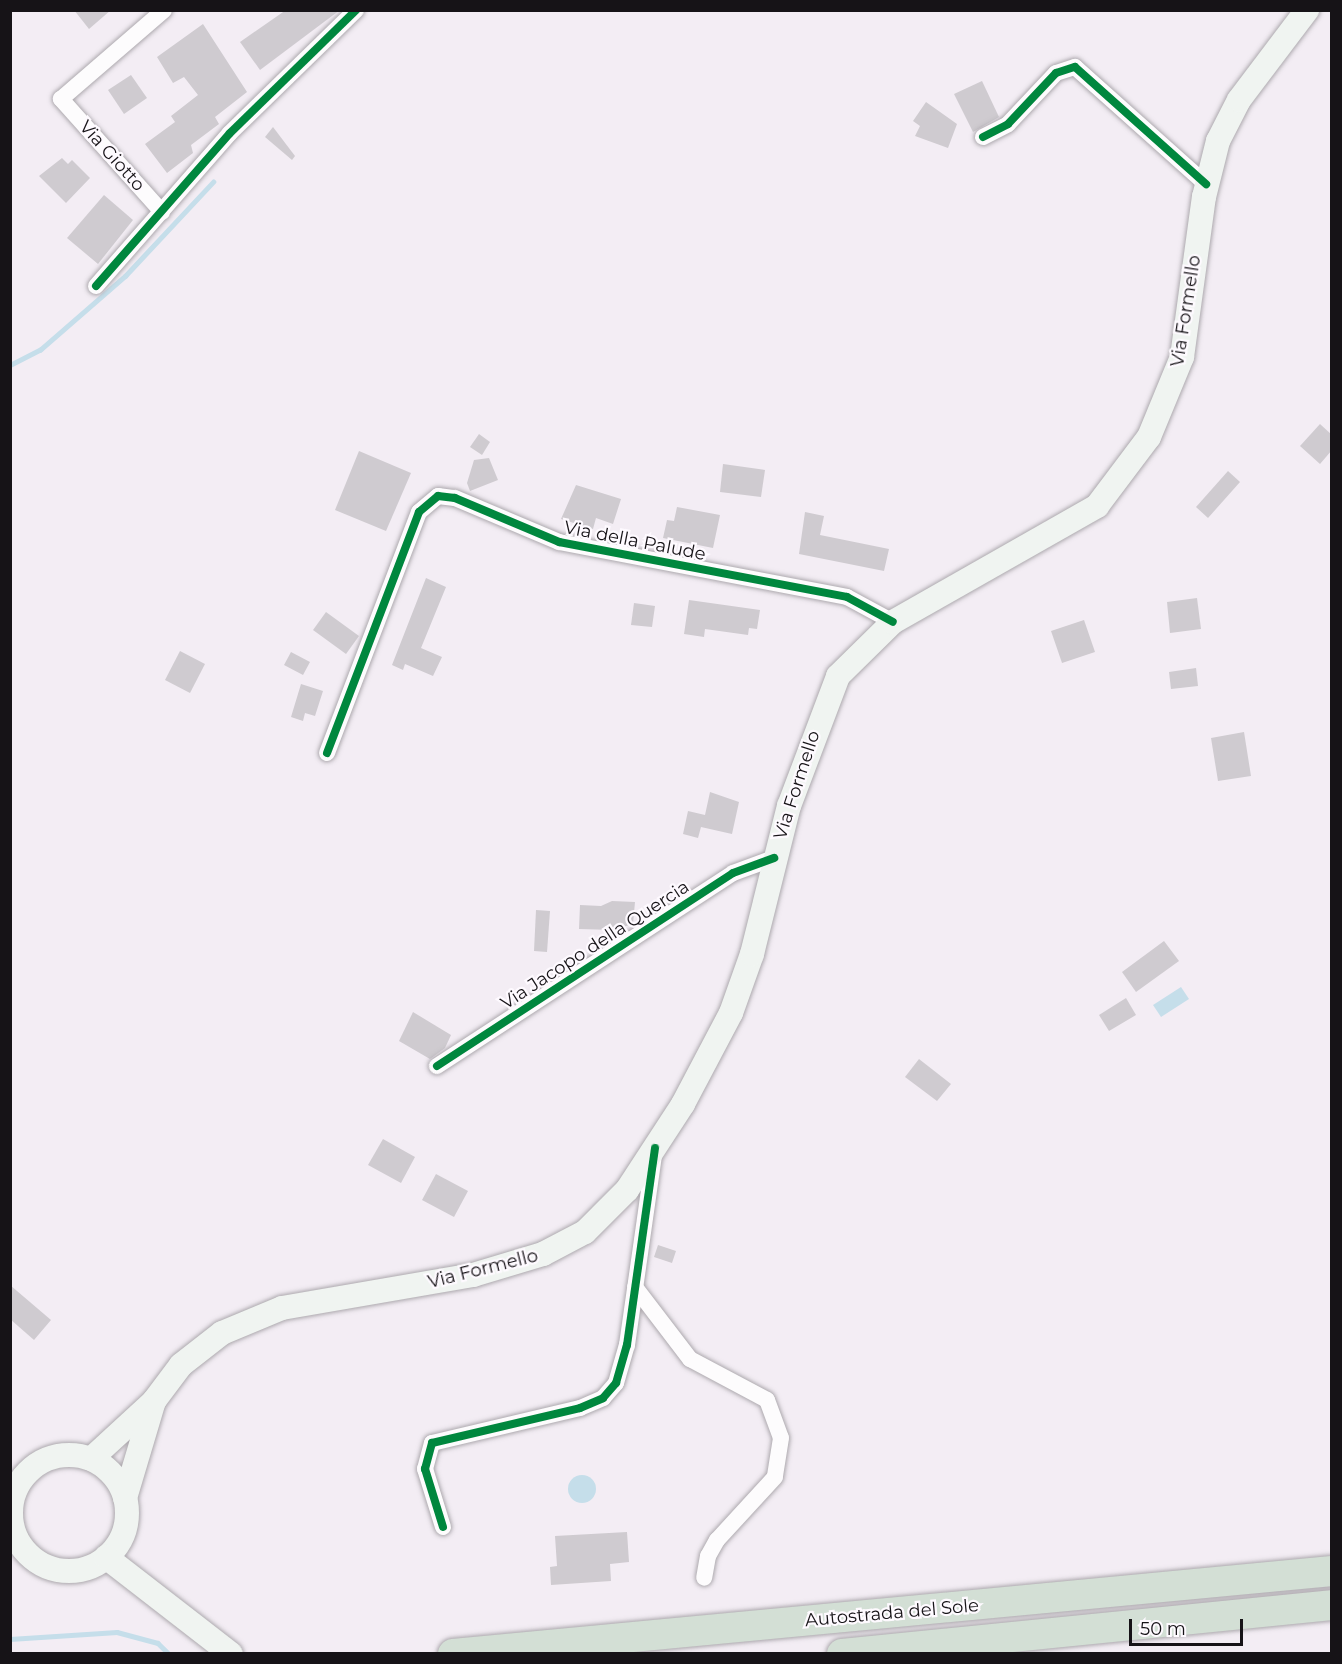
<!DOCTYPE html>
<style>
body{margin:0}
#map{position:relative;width:1342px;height:1664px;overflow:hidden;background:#f3edf4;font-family:Montserrat,sans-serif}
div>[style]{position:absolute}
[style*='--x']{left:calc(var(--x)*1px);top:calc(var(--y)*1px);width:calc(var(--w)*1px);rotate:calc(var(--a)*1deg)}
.water>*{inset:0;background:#c5deea}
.round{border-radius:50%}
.stream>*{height:4.5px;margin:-2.25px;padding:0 2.25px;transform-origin:2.25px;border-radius:2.25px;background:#c5deea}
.building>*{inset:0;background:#cfcbd0}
.roads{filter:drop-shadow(0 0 2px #ada9ae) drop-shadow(0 0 2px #ada9ae)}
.minor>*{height:16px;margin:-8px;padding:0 8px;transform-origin:8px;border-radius:8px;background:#fdfcfd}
.secondary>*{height:24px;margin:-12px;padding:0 12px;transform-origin:12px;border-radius:12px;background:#f0f4f1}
.secondary>.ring{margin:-12px;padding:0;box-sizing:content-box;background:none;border:24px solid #f0f4f1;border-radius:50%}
.motorway>*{height:30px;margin:-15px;padding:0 15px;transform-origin:15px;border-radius:15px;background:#d3dfd5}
.cycleway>*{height:8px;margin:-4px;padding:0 4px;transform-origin:4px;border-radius:4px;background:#00873e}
span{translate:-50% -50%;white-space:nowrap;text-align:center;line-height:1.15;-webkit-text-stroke:4.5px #fefaff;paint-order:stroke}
.street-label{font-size:18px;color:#161317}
.frame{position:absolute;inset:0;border:12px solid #161317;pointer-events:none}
.scale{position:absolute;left:1129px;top:1619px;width:114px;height:27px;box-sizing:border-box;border:3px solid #161317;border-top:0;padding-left:8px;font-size:18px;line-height:21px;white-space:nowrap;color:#161317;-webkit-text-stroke:4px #fefaff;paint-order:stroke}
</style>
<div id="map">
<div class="water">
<i style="clip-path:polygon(1181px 987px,1189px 999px,1161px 1017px,1153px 1005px)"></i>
<i class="round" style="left:568px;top:1475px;width:28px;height:28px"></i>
</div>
<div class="stream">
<i style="--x:10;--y:365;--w:34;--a:-27"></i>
<i style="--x:40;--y:350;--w:113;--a:-41"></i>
<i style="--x:125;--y:276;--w:129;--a:-46.9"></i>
<i style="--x:10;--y:1639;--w:107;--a:-3.7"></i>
<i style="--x:117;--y:1632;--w:42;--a:15"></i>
<i style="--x:158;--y:1643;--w:16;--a:45"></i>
</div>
<div class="building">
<i style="clip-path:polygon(74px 10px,111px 10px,89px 29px)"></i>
<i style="clip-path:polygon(286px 10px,340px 10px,260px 70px,240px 42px)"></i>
<i style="clip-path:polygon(203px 24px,247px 92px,215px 117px,219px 124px,191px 145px,193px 153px,167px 173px,145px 144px,175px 122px,171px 116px,198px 95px,184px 77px,173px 83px,157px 57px)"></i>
<i style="clip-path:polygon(131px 75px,147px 98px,124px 114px,108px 90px)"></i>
<i style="clip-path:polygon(982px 81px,999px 117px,973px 132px,954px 94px)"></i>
<i style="clip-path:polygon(926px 102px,957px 124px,948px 148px,915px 136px,920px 126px,913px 121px)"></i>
<i style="clip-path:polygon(273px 127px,295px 156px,292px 160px,265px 137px)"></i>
<i style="clip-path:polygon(62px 158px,68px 164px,72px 160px,90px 178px,66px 203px,39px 176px)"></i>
<i style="clip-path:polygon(104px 195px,133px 220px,98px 264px,67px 238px)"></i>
<i style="clip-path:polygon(1320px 424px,1332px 435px,1332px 450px,1320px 464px,1300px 446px)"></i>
<i style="clip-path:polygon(479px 434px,490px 442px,482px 455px,470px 447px)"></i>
<i style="clip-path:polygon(359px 451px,411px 473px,386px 531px,335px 510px)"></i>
<i style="clip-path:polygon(489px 458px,498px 480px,470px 491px,467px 483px,474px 460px)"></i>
<i style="clip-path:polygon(723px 464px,765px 470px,761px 497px,720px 492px)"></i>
<i style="clip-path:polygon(1228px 471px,1240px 482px,1208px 518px,1196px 507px)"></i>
<i style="clip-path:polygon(576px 485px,621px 499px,613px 524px,596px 518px,593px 529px,561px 519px)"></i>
<i style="clip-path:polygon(677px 507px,720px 515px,713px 548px,663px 538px,667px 520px,674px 521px)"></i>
<i style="clip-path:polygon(805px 512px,824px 516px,820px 535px,889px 549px,884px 571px,799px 554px)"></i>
<i style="clip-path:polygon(426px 578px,446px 587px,421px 648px,442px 657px,433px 676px,405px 664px,403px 670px,392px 665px)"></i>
<i style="clip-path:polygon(1197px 598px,1201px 629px,1170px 633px,1167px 602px)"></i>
<i style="clip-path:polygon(689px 600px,760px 610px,757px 629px,749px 628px,748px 635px,705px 629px,704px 637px,684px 634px)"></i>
<i style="clip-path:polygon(634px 603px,655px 606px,652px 627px,631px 625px)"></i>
<i style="clip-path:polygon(326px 612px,359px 636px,346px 654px,313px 630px)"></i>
<i style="clip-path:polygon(1084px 620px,1095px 652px,1062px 663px,1051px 631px)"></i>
<i style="clip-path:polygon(180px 651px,205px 664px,190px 693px,165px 680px)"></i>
<i style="clip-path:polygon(291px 652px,310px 662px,303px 675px,284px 665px)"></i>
<i style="clip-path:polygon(1196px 668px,1198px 686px,1171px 689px,1169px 672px)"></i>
<i style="clip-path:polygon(301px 684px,323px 691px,315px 716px,305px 713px,303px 721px,291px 717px)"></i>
<i style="clip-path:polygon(1244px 732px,1251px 776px,1218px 781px,1211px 738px)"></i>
<i style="clip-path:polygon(710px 792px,739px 802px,732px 834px,701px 827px,698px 838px,683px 834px,688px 811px,705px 815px)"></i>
<i style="clip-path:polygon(612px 901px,635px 902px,633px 924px,613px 930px,579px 929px,580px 905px,601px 906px)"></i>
<i style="clip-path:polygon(536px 910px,550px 911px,547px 952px,534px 951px)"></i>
<i style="clip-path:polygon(1164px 941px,1179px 961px,1136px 992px,1122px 972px)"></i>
<i style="clip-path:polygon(1126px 998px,1136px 1015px,1109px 1031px,1099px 1015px)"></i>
<i style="clip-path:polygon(413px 1012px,451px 1035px,445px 1048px,430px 1059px,399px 1041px)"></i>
<i style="clip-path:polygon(919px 1059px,951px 1084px,937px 1101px,905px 1077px)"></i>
<i style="clip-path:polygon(383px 1139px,415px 1157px,401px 1183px,368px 1165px)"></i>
<i style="clip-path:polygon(436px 1174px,468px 1191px,454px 1217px,422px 1200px)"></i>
<i style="clip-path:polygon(658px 1245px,676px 1251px,672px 1263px,654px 1257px)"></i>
<i style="clip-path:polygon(10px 1285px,51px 1320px,34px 1340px,10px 1319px)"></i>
<i style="clip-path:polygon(627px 1532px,629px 1562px,610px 1564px,611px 1581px,551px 1585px,550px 1567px,557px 1566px,555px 1536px)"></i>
</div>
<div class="roads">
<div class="minor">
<i style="--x:983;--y:137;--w:28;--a:-27"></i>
<i style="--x:1008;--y:124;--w:70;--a:-46.7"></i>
<i style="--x:1056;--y:73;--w:20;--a:-18"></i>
<i style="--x:1075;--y:67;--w:176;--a:41.8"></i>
<i style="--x:162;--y:212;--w:152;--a:-131.8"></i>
<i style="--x:61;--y:99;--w:136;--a:-40.8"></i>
<i style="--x:96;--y:286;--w:203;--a:-48.8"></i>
<i style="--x:230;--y:133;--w:176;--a:-44.3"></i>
<i style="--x:327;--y:753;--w:258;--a:-69.1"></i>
<i style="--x:419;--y:512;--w:25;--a:-40"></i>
<i style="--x:438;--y:496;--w:17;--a:7"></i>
<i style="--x:455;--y:498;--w:113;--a:22.9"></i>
<i style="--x:559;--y:542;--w:293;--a:10.8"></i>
<i style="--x:847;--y:597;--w:52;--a:28.5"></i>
<i style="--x:437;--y:1066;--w:353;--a:-33.1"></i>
<i style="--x:733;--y:873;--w:44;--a:-20.1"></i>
<i style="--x:635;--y:1287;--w:91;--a:52.6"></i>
<i style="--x:690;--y:1359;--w:87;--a:28"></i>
<i style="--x:767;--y:1400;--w:40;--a:69.8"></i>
<i style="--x:781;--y:1438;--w:39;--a:99"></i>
<i style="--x:775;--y:1477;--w:86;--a:132.6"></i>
<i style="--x:717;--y:1540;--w:18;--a:119"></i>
<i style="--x:708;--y:1556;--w:22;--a:100"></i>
<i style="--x:443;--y:1527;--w:61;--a:-107.2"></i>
<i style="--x:425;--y:1469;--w:27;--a:-75"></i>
<i style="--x:432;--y:1443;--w:152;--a:-13.3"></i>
<i style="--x:580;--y:1408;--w:25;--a:-23"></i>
<i style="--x:603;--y:1398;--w:20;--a:-49"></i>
<i style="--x:616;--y:1383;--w:40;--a:-74"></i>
<i style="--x:627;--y:1345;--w:192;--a:-81.9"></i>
</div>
<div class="secondary">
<i class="ring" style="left:11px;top:1455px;width:92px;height:92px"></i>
<i style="--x:91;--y:1459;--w:86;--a:-42.6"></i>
<i style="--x:125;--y:1498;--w:101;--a:-73.4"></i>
<i style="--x:154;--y:1401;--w:45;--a:-53.1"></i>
<i style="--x:181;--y:1365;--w:52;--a:-38"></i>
<i style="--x:222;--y:1333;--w:65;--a:-22.6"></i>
<i style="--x:282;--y:1308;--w:194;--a:-9.8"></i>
<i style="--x:473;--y:1275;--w:73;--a:-16.7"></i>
<i style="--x:543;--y:1254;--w:47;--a:-27.6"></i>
<i style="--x:585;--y:1232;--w:59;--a:-45"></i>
<i style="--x:627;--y:1190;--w:103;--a:-56.9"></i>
<i style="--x:683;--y:1104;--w:103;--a:-62.2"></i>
<i style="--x:731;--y:1013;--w:63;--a:-70.4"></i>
<i style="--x:752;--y:954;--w:153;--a:-76"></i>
<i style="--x:789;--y:806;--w:139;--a:-69.3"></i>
<i style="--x:838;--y:676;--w:77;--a:-44.5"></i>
<i style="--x:893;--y:622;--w:235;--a:-29.6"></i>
<i style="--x:1097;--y:506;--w:86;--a:-53"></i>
<i style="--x:1149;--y:437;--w:87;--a:-67.6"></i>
<i style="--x:1182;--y:357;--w:162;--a:-82.2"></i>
<i style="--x:1204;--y:197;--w:58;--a:-76"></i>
<i style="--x:1218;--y:141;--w:46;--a:-62.9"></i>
<i style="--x:1239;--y:100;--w:113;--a:-52.9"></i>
<i style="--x:106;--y:1557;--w:158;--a:37.8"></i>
</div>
<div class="motorway">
<i style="--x:453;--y:1654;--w:883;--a:-5.39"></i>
<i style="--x:842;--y:1654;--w:492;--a:-5.7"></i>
</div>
</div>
<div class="cycleway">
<i style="--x:983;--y:137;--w:28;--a:-27"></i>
<i style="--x:1008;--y:124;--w:70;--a:-46.7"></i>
<i style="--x:1056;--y:73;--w:20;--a:-18"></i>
<i style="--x:1075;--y:67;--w:176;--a:41.8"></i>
<i style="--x:96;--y:286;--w:203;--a:-48.8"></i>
<i style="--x:230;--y:133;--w:176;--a:-44.3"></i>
<i style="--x:327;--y:753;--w:258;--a:-69.1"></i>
<i style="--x:419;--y:512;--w:25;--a:-40"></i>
<i style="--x:438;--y:496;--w:17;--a:7"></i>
<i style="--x:455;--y:498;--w:113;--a:22.9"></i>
<i style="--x:559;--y:542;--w:293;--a:10.8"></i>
<i style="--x:847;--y:597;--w:52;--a:28.5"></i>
<i style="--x:437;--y:1066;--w:353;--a:-33.1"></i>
<i style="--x:733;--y:873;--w:44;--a:-20.1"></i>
<i style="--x:443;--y:1527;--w:61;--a:-107.2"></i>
<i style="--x:425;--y:1469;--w:27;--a:-75"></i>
<i style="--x:432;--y:1443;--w:152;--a:-13.3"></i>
<i style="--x:580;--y:1408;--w:25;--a:-23"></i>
<i style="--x:603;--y:1398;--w:20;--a:-49"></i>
<i style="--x:616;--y:1383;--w:40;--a:-74"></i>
<i style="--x:627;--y:1345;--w:199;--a:-81.9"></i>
</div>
<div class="street-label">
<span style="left:112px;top:156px;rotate:48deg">Via Giotto</span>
<span style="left:1186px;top:311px;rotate:-81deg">Via Formello</span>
<span style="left:635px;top:541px;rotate:11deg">Via della Palude</span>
<span style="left:797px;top:785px;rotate:-72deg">Via Formello</span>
<span style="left:595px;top:945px;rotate:-33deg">Via Jacopo della Quercia</span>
<span style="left:483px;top:1269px;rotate:-14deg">Via Formello</span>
<span style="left:892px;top:1613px;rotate:-5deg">Autostrada del Sole</span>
</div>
<div class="frame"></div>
<div class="scale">50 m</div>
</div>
